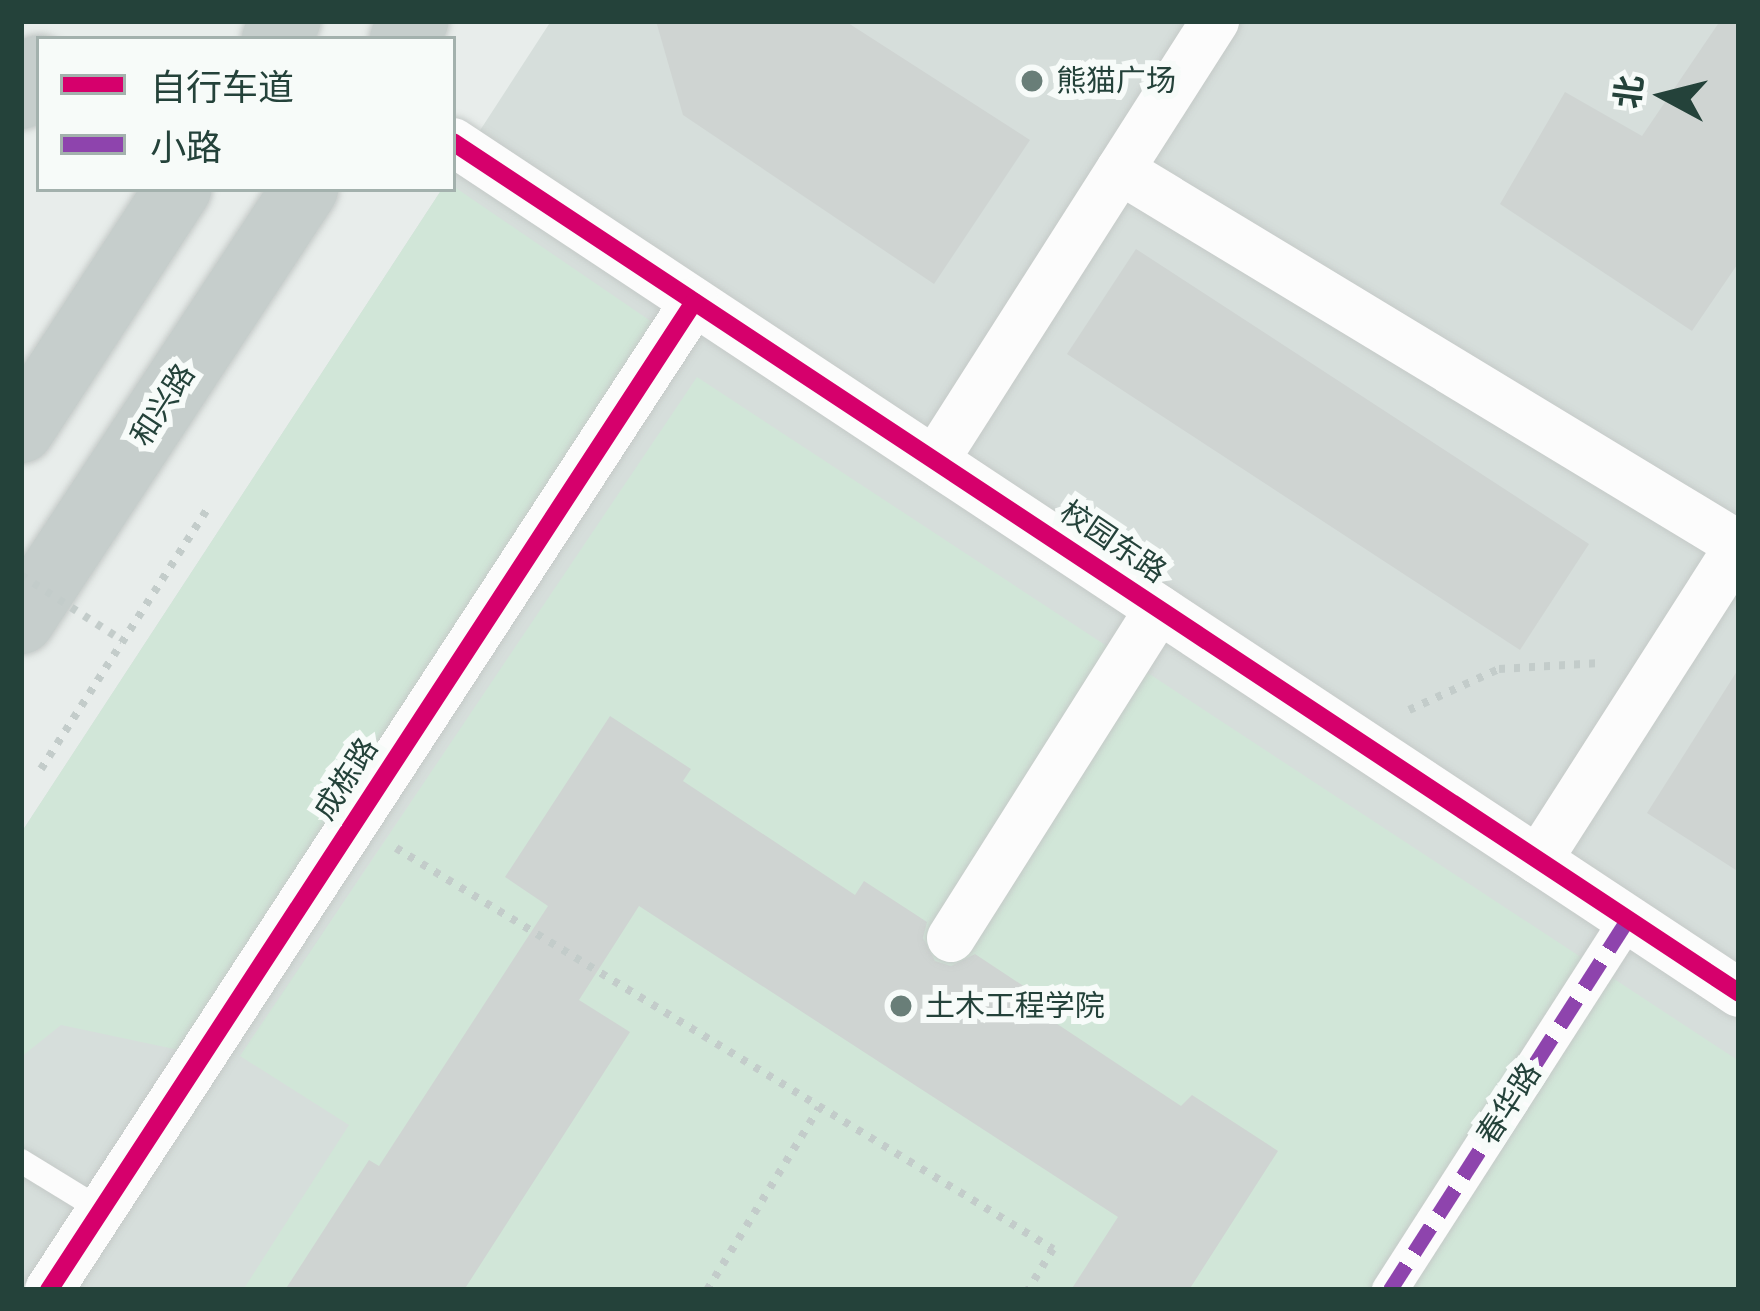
<!DOCTYPE html>
<meta charset="utf-8">
<style>
body{margin:0}
#map{position:relative;width:1760px;height:1311px;overflow:hidden;background:#e8edeb;font-family:Montserrat,"Noto Sans SC",sans-serif}
div>[style]{position:absolute}
[style*='--x']{left:calc(var(--x)*1px);top:calc(var(--y)*1px);width:calc(var(--w)*1px);rotate:calc(var(--a)*1deg)}
.built>*{inset:0;background:#d6dedb}
.green>*{inset:0;background:#d1e6d8}
.building>*{inset:0;background:#cfd4d2}
.path>*{height:8px;margin-top:-4px;transform-origin:0;background:repeating-linear-gradient(90deg,#c3ccca 0 6px,transparent 0 15px)}
.roads{filter:drop-shadow(0 0 3px #c5cac8) drop-shadow(0 0 3px #c5cac8)}
.service>*{height:24px;margin:-12px;padding:0 12px;transform-origin:12px;border-radius:12px;background:#fcfcfc}
.pedestrian>*{height:36px;margin:-18px;padding:0 18px;transform-origin:18px;border-radius:18px;background:#fcfcfc}
.minor>*{height:48px;margin:-24px;padding:0 24px;transform-origin:24px;border-radius:24px;background:#fcfcfc}
.trunk>*{height:66px;margin:-33px;padding:0 33px;transform-origin:33px;border-radius:33px;background:#c6cecc}
.path-bridge>*{height:8px;margin-top:-4px;transform-origin:0;background:repeating-linear-gradient(90deg,#c3ccca 0 6px,transparent 0 15px)}
.quiet>*{height:15px;margin-top:-7.5px;transform-origin:0;background:repeating-linear-gradient(90deg,#8e44ad 0 30px,transparent 0 45px)}
.cycleway>*{height:18px;margin:-9px;padding:0 9px;transform-origin:9px;border-radius:9px;background:#d6006c}
.dots>*{width:33px;height:33px;translate:-50% -50%;box-sizing:border-box;border:6px solid #f7fbf9;border-radius:50%}
span{translate:-50% -50%;white-space:nowrap;text-align:center;line-height:1.15;-webkit-text-stroke:12px #f7fbf9;paint-order:stroke}
.poi-label{font-size:30px;color:#24423a}
.left{translate:0 -50%;text-align:left}
.street-label{font-size:30px;color:#24423a}
.frame{position:absolute;inset:0;border:24px solid #24423a;pointer-events:none}
.legend{position:absolute;left:36px;top:36px;width:420px;height:156px;box-sizing:border-box;background:#f7fbf9;border:3px solid #a3b1ad;margin:0;padding:15px 21px;list-style:none;font-size:36px;color:#24423a}
.legend li{display:flex;align-items:center;gap:24px;height:60px}
.legend b{width:60px;border:3px solid #a3b1ad}
.north{position:absolute;left:1604px;top:36px;width:120px;height:120px;-webkit-text-stroke:9px #f7fbf9;paint-order:stroke;rotate:277deg;font-size:33px;font-weight:700;line-height:48px;text-align:center;color:#24423a}
.north::after{content:'';display:block;margin:auto;width:42px;height:54px;background:#24423a;clip-path:polygon(50% 0,100% 100%,50% 72%,0 100%)}
</style>
<div id="map">
<div class="built">
<i style="clip-path:polygon(551px 21px,1739px 21px,1739px 1290px,21px 1290px,21px 833px,442px 189px,453px 189px,453px 172px)"></i>
</div>
<div class="green">
<i style="clip-path:polygon(453px 186px,652px 322px,179px 1050px,61px 1025px,21px 1057px,21px 833px,442px 189px)"></i>
<i style="clip-path:polygon(697px 377px,1739px 1061px,1739px 1290px,243px 1290px,349px 1125px,240px 1056px)"></i>
</div>
<div class="building">
<i style="clip-path:polygon(656px 21px,845px 21px,1030px 140px,934px 284px,683px 115px)"></i>
<i style="clip-path:polygon(1720px 21px,1739px 21px,1739px 262px,1692px 331px,1500px 204px,1565px 92px,1642px 136px)"></i>
<i style="clip-path:polygon(1136px 249px,1589px 544px,1520px 650px,1067px 354px)"></i>
<i style="clip-path:polygon(1739px 668px,1739px 872px,1647px 813px)"></i>
<i style="clip-path:polygon(610px 716px,691px 769px,683px 781px,855px 895px,864px 881px,927px 922px,923px 938px,935px 961px,951px 966px,975px 954px,1025px 987px,1018px 998px,1181px 1106px,1192px 1095px,1278px 1151px,1189px 1290px,1071px 1290px,1118px 1217px,639px 906px,579px 1000px,630px 1032px,464px 1290px,285px 1290px,369px 1160px,379px 1166px,548px 906px,505px 877px)"></i>
</div>
<div class="path">
<i style="--x:1409;--y:710;--w:99;--a:-24.5"></i>
<i style="--x:1499;--y:669;--w:101;--a:-3.4"></i>
<i style="--x:41;--y:769;--w:308;--a:-57.4"></i>
<i style="--x:396;--y:848;--w:770;--a:31.4"></i>
<i style="--x:1053;--y:1249;--w:48;--a:121.4"></i>
<i style="--x:707;--y:1290;--w:214;--a:-58.4"></i>
</div>
<div class="roads">
<div class="service">
<i style="--x:21;--y:1161;--w:94;--a:31.5"></i>
</div>
<div class="pedestrian">
<i style="--x:1390;--y:1290;--w:441;--a:-57.3"></i>
</div>
<div class="minor">
<i style="--x:453;--y:142;--w:1542;--a:33.49"></i>
<i style="--x:1120;--y:170;--w:724;--a:31.21"></i>
<i style="--x:935;--y:460;--w:521;--a:-57.47"></i>
<i style="--x:1538;--y:860;--w:373;--a:-57.4"></i>
<i style="--x:951;--y:938;--w:389;--a:-57.7"></i>
<i style="--x:49;--y:1290;--w:1180;--a:-56.86"></i>
</div>
<div class="trunk">
<i style="--x:275;--y:39;--w:22;--a:-56"></i>
<i style="--x:403;--y:39;--w:22;--a:-56"></i>
<i style="--x:21;--y:96;--w:33;--a:-57"></i>
<i style="--x:21;--y:430;--w:288;--a:-56.9"></i>
<i style="--x:21;--y:621;--w:517;--a:-56.68"></i>
</div>
</div>
<div class="path-bridge">
<i style="--x:21;--y:575;--w:121;--a:32.9"></i>
</div>
<div class="quiet">
<i style="--x:1390;--y:1290;--w:441;--a:-57.3"></i>
</div>
<div class="cycleway">
<i style="--x:453;--y:142;--w:1542;--a:33.49"></i>
<i style="--x:49;--y:1290;--w:1180;--a:-56.86"></i>
</div>
<div class="dots">
<i style="left:1032px;top:81px;background:#697e78"></i>
<i style="left:901px;top:1006px;background:#697e78"></i>
</div>
<div class="poi-label">
<span class="left" style="left:1056px;top:81px">熊猫广场</span>
<span class="left" style="left:925px;top:1006px">土木工程学院</span>
</div>
<div class="street-label">
<span style="left:163px;top:405px;rotate:-57deg">和兴路</span>
<span style="left:1113px;top:542px;rotate:34deg">校园东路</span>
<span style="left:346px;top:779px;rotate:-57deg">成栋路</span>
<span style="left:1509px;top:1104px;rotate:-57deg">春华路</span>
</div>
<div class="frame"></div>
<ul class="legend">
<li><b style="height:15px;background:#d6006c"></b>自行车道</li>
<li><b style="height:15px;background:#8e44ad"></b>小路</li>
</ul>
<div class="north">北</div>
</div>
